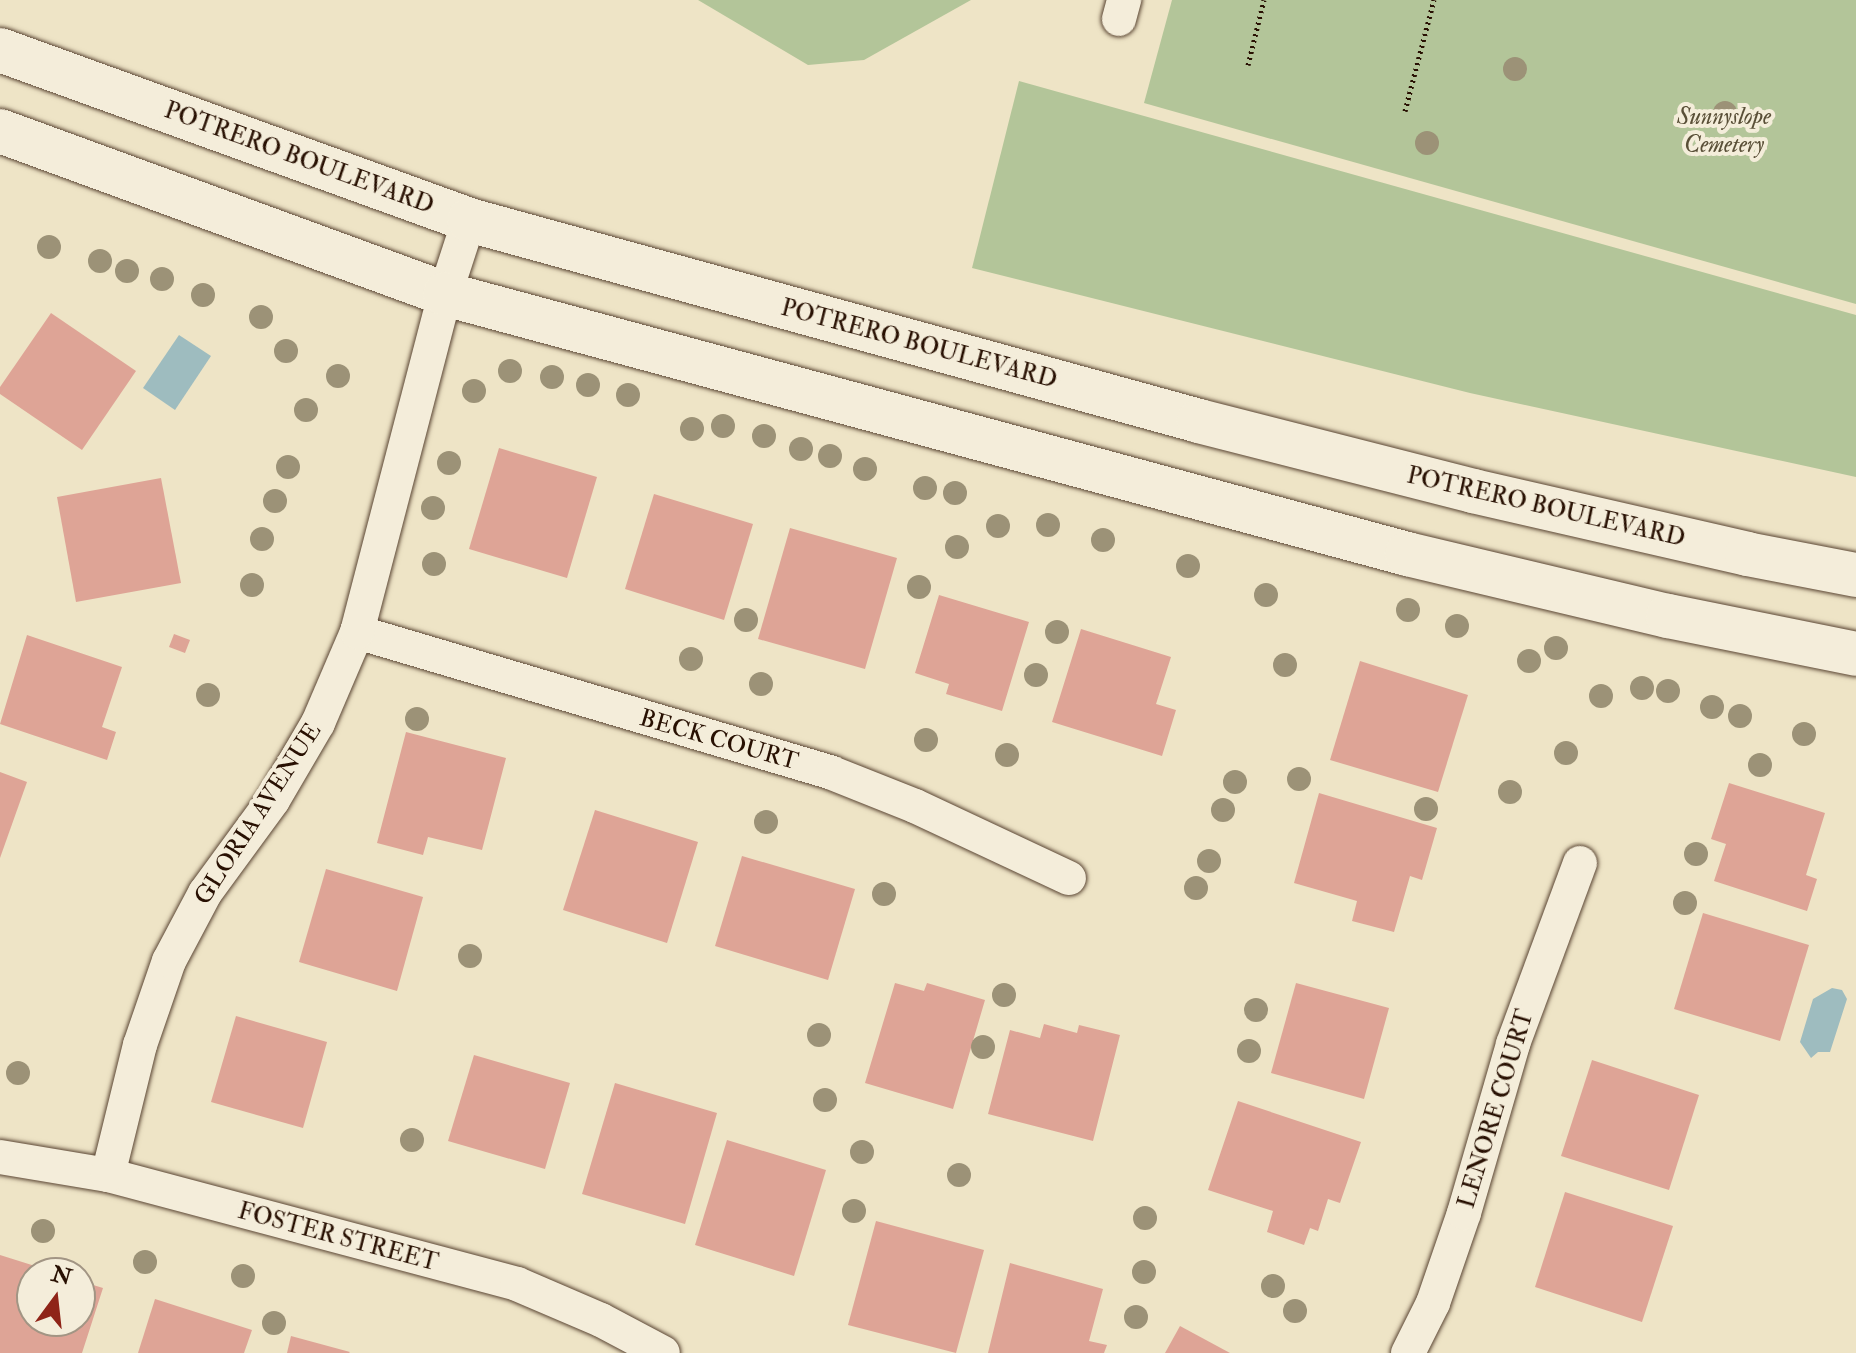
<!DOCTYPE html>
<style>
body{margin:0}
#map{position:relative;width:1856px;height:1353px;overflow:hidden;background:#eee4c6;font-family:"IM FELL Double Pica",serif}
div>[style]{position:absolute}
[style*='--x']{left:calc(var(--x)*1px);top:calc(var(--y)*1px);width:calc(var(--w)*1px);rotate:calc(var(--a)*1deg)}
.green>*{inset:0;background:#b3c599}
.water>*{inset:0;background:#9ebcbf}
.building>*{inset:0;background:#dea496}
.path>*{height:5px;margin-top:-2.5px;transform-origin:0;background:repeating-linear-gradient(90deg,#281002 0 2px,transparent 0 6px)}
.roads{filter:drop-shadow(0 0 2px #5a4533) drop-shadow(0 0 2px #5a4533)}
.street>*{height:34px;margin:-17px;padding:0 17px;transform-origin:17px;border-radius:17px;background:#f4edda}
.secondary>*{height:44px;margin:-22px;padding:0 22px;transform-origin:22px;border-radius:22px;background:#f4edda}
.trees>*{width:24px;height:24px;margin:-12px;border-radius:50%;background:#9c9277}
span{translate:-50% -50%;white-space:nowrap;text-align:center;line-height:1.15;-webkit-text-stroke:8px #f4edda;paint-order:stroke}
.park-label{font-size:24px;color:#594f37;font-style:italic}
.street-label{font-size:24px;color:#281002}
.north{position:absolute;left:16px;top:1257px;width:80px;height:80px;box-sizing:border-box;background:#f4edda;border:2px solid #a29584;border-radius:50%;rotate:15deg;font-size:22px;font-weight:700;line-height:32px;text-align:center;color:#281002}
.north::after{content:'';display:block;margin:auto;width:28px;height:36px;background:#8f2418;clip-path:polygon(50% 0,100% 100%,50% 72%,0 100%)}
</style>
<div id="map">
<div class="green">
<i style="clip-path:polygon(698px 0,971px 0,864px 60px,808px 65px)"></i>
<i style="clip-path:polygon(1172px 0,1856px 0,1856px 304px,1144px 103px)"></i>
<i style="clip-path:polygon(1019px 81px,1856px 315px,1856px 477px,1470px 393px,972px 268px)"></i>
</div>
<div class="water">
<i style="clip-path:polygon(179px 335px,211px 356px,175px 410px,143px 388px)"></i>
<i style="clip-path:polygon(1832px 988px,1842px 990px,1847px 999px,1830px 1052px,1818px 1052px,1811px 1058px,1800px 1042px,1813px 999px)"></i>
</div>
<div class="building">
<i style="clip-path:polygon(51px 313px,136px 371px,82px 450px,0 394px,0 387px)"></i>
<i style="clip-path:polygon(499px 448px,597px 477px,567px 578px,469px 549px)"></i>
<i style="clip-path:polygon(161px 478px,181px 583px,76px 602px,57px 497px)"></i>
<i style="clip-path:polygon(654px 494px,753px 524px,724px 620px,625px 589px)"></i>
<i style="clip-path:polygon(790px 528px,897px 558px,865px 669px,758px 639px)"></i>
<i style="clip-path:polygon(939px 595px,1029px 622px,1002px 711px,946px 694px,949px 684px,915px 673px)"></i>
<i style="clip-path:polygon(1081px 629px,1171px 657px,1156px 704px,1176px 710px,1162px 756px,1052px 722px)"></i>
<i style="clip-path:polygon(174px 634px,190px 640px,185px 653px,169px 647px)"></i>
<i style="clip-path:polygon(27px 635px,122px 667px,102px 727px,116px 732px,107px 760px,0 724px)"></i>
<i style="clip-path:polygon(1360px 661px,1468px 695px,1438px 792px,1330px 760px)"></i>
<i style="clip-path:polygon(406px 732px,506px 758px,482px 850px,428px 837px,423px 855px,377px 843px)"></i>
<i style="clip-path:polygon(0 772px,27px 782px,0 858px)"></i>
<i style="clip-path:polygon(1729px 783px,1825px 813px,1806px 875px,1817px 879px,1807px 911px,1714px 881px,1726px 844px,1711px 839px)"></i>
<i style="clip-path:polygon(1319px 793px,1437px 828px,1422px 880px,1410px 876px,1394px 932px,1352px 921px,1357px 901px,1294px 883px)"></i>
<i style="clip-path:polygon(595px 810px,698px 842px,667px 943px,563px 910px)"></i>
<i style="clip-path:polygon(742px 856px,855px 889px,828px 980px,715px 946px)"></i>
<i style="clip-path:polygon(326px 869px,423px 897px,397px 991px,299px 962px)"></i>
<i style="clip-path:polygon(1703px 913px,1809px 945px,1780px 1041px,1674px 1009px)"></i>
<i style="clip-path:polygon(895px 983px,924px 991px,927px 983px,985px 1000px,953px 1109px,865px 1083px)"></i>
<i style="clip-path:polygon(1296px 983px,1389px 1008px,1364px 1099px,1271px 1073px)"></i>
<i style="clip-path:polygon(236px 1016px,327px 1042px,303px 1128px,211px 1102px)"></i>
<i style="clip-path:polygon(1044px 1024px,1077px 1033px,1079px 1025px,1120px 1035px,1093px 1141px,988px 1114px,1010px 1030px,1040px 1038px)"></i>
<i style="clip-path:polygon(474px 1055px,570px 1083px,545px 1169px,448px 1141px)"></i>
<i style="clip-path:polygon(1592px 1060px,1699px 1095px,1669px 1190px,1561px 1156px)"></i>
<i style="clip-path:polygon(615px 1083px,717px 1113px,685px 1224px,582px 1194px)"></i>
<i style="clip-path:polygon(1238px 1101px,1361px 1142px,1340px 1203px,1328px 1199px,1318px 1231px,1310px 1228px,1304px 1245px,1267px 1232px,1273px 1211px,1208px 1190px)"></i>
<i style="clip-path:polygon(727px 1140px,826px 1170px,794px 1276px,695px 1245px)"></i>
<i style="clip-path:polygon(1565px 1192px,1673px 1226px,1642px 1322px,1535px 1287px)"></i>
<i style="clip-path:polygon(876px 1221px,984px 1250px,956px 1353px,848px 1325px)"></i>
<i style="clip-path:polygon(0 1255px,54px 1272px,32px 1273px,32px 1321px,80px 1321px,80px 1281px,103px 1288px,82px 1353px,0 1353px)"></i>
<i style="clip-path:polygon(1010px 1263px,1103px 1289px,1089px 1341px,1107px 1345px,1104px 1353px,988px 1353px)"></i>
<i style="clip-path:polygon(155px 1299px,252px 1330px,244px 1353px,138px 1353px)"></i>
<i style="clip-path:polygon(1180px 1326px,1230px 1353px,1165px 1353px)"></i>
<i style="clip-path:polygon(291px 1336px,350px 1352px,349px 1353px,287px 1353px)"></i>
</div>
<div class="path">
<i style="--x:1248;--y:65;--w:67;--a:-76.2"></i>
<i style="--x:1405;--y:111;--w:115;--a:-75.4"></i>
</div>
<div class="roads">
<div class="street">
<i style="--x:1119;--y:19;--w:20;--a:-75"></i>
<i style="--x:357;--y:632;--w:495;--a:16.5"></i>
<i style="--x:832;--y:773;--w:89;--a:21.7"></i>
<i style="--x:915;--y:806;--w:170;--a:25.1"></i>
<i style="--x:0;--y:1157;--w:109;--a:9.5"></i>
<i style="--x:108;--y:1175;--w:423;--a:14.9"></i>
<i style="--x:517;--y:1284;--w:91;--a:23.2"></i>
<i style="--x:601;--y:1320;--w:70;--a:28"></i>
<i style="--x:108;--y:1175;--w:134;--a:-76.2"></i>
<i style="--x:140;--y:1045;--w:89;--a:-71"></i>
<i style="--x:169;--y:961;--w:77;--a:-62.1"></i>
<i style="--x:205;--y:893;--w:115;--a:-53.8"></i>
<i style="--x:273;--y:800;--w:89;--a:-59.7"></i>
<i style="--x:318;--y:723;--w:99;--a:-66.8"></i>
<i style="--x:357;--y:632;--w:349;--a:-75.4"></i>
<i style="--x:445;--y:294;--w:78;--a:-72"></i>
<i style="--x:1408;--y:1353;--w:56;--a:-63.4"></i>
<i style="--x:1433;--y:1303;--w:95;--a:-71"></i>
<i style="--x:1464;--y:1213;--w:176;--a:-73.8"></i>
<i style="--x:1513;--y:1044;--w:193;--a:-69.7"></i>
</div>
<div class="secondary">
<i style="--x:0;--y:50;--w:499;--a:19.9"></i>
<i style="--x:469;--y:220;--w:757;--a:15.39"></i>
<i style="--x:1199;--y:421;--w:283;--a:14.3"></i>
<i style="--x:1473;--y:491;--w:281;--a:12.9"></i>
<i style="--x:1747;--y:554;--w:111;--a:10.9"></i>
<i style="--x:0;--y:131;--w:474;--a:20.1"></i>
<i style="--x:445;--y:294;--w:997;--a:15.12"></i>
<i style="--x:1407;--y:554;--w:268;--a:13.4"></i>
<i style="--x:1668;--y:616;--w:192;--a:11.4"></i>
</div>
</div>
<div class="trees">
<i style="left:1515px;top:69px"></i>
<i style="left:1725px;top:113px"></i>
<i style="left:1427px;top:143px"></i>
<i style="left:49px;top:247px"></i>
<i style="left:100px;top:261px"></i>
<i style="left:127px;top:271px"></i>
<i style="left:162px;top:279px"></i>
<i style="left:203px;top:295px"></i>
<i style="left:261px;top:317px"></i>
<i style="left:286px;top:351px"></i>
<i style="left:510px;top:371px"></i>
<i style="left:338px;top:376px"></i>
<i style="left:552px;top:377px"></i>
<i style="left:588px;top:385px"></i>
<i style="left:474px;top:391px"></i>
<i style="left:628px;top:395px"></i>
<i style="left:306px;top:410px"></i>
<i style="left:723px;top:426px"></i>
<i style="left:692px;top:429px"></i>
<i style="left:764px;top:436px"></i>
<i style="left:801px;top:449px"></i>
<i style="left:830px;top:456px"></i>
<i style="left:449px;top:463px"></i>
<i style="left:288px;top:467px"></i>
<i style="left:865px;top:469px"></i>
<i style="left:925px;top:488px"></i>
<i style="left:955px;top:493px"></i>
<i style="left:275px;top:501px"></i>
<i style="left:433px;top:508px"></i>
<i style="left:1048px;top:525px"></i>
<i style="left:998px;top:526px"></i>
<i style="left:262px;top:539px"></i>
<i style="left:1103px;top:540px"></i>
<i style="left:957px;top:547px"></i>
<i style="left:434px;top:564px"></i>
<i style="left:1188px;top:566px"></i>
<i style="left:252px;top:585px"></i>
<i style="left:919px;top:587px"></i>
<i style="left:1266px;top:595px"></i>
<i style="left:1408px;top:610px"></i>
<i style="left:746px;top:620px"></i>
<i style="left:1457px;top:626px"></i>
<i style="left:1057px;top:632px"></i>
<i style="left:1556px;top:648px"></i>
<i style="left:691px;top:659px"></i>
<i style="left:1529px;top:661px"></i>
<i style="left:1285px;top:665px"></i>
<i style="left:1036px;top:675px"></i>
<i style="left:761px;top:684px"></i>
<i style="left:1642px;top:688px"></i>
<i style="left:1668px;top:691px"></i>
<i style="left:208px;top:695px"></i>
<i style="left:1601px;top:696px"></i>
<i style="left:1712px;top:707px"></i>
<i style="left:1740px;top:716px"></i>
<i style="left:417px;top:719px"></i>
<i style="left:1804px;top:734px"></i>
<i style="left:926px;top:740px"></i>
<i style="left:1566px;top:753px"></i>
<i style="left:1007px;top:755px"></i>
<i style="left:1760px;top:765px"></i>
<i style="left:1299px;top:779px"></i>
<i style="left:1235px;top:782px"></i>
<i style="left:1510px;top:792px"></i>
<i style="left:1426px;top:809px"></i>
<i style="left:1223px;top:810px"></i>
<i style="left:766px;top:822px"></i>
<i style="left:1696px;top:854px"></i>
<i style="left:1209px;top:861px"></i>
<i style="left:1196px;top:888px"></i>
<i style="left:884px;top:894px"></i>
<i style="left:1685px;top:903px"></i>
<i style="left:470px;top:956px"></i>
<i style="left:1004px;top:995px"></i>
<i style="left:1256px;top:1010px"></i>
<i style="left:819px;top:1035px"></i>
<i style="left:983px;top:1047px"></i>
<i style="left:1249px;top:1051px"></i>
<i style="left:18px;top:1073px"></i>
<i style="left:825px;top:1100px"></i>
<i style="left:412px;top:1140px"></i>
<i style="left:862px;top:1152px"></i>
<i style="left:959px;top:1175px"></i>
<i style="left:854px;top:1211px"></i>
<i style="left:1145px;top:1218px"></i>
<i style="left:43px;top:1231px"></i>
<i style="left:145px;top:1262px"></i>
<i style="left:1144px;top:1272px"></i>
<i style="left:243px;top:1276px"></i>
<i style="left:1273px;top:1286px"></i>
<i style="left:1295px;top:1311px"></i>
<i style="left:1136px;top:1317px"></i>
<i style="left:274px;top:1323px"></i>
</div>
<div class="park-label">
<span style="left:1724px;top:131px">Sunnyslope<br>Cemetery</span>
</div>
<div class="street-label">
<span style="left:299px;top:158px;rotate:20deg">POTRERO BOULEVARD</span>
<span style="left:919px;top:344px;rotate:15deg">POTRERO BOULEVARD</span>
<span style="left:1546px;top:507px;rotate:13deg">POTRERO BOULEVARD</span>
<span style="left:719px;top:740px;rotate:16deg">BECK COURT</span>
<span style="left:258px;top:814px;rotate:-57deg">GLORIA AVENUE</span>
<span style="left:1496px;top:1109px;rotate:-73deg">LENORE COURT</span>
<span style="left:338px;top:1237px;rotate:15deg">FOSTER STREET</span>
</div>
<div class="north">N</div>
</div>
